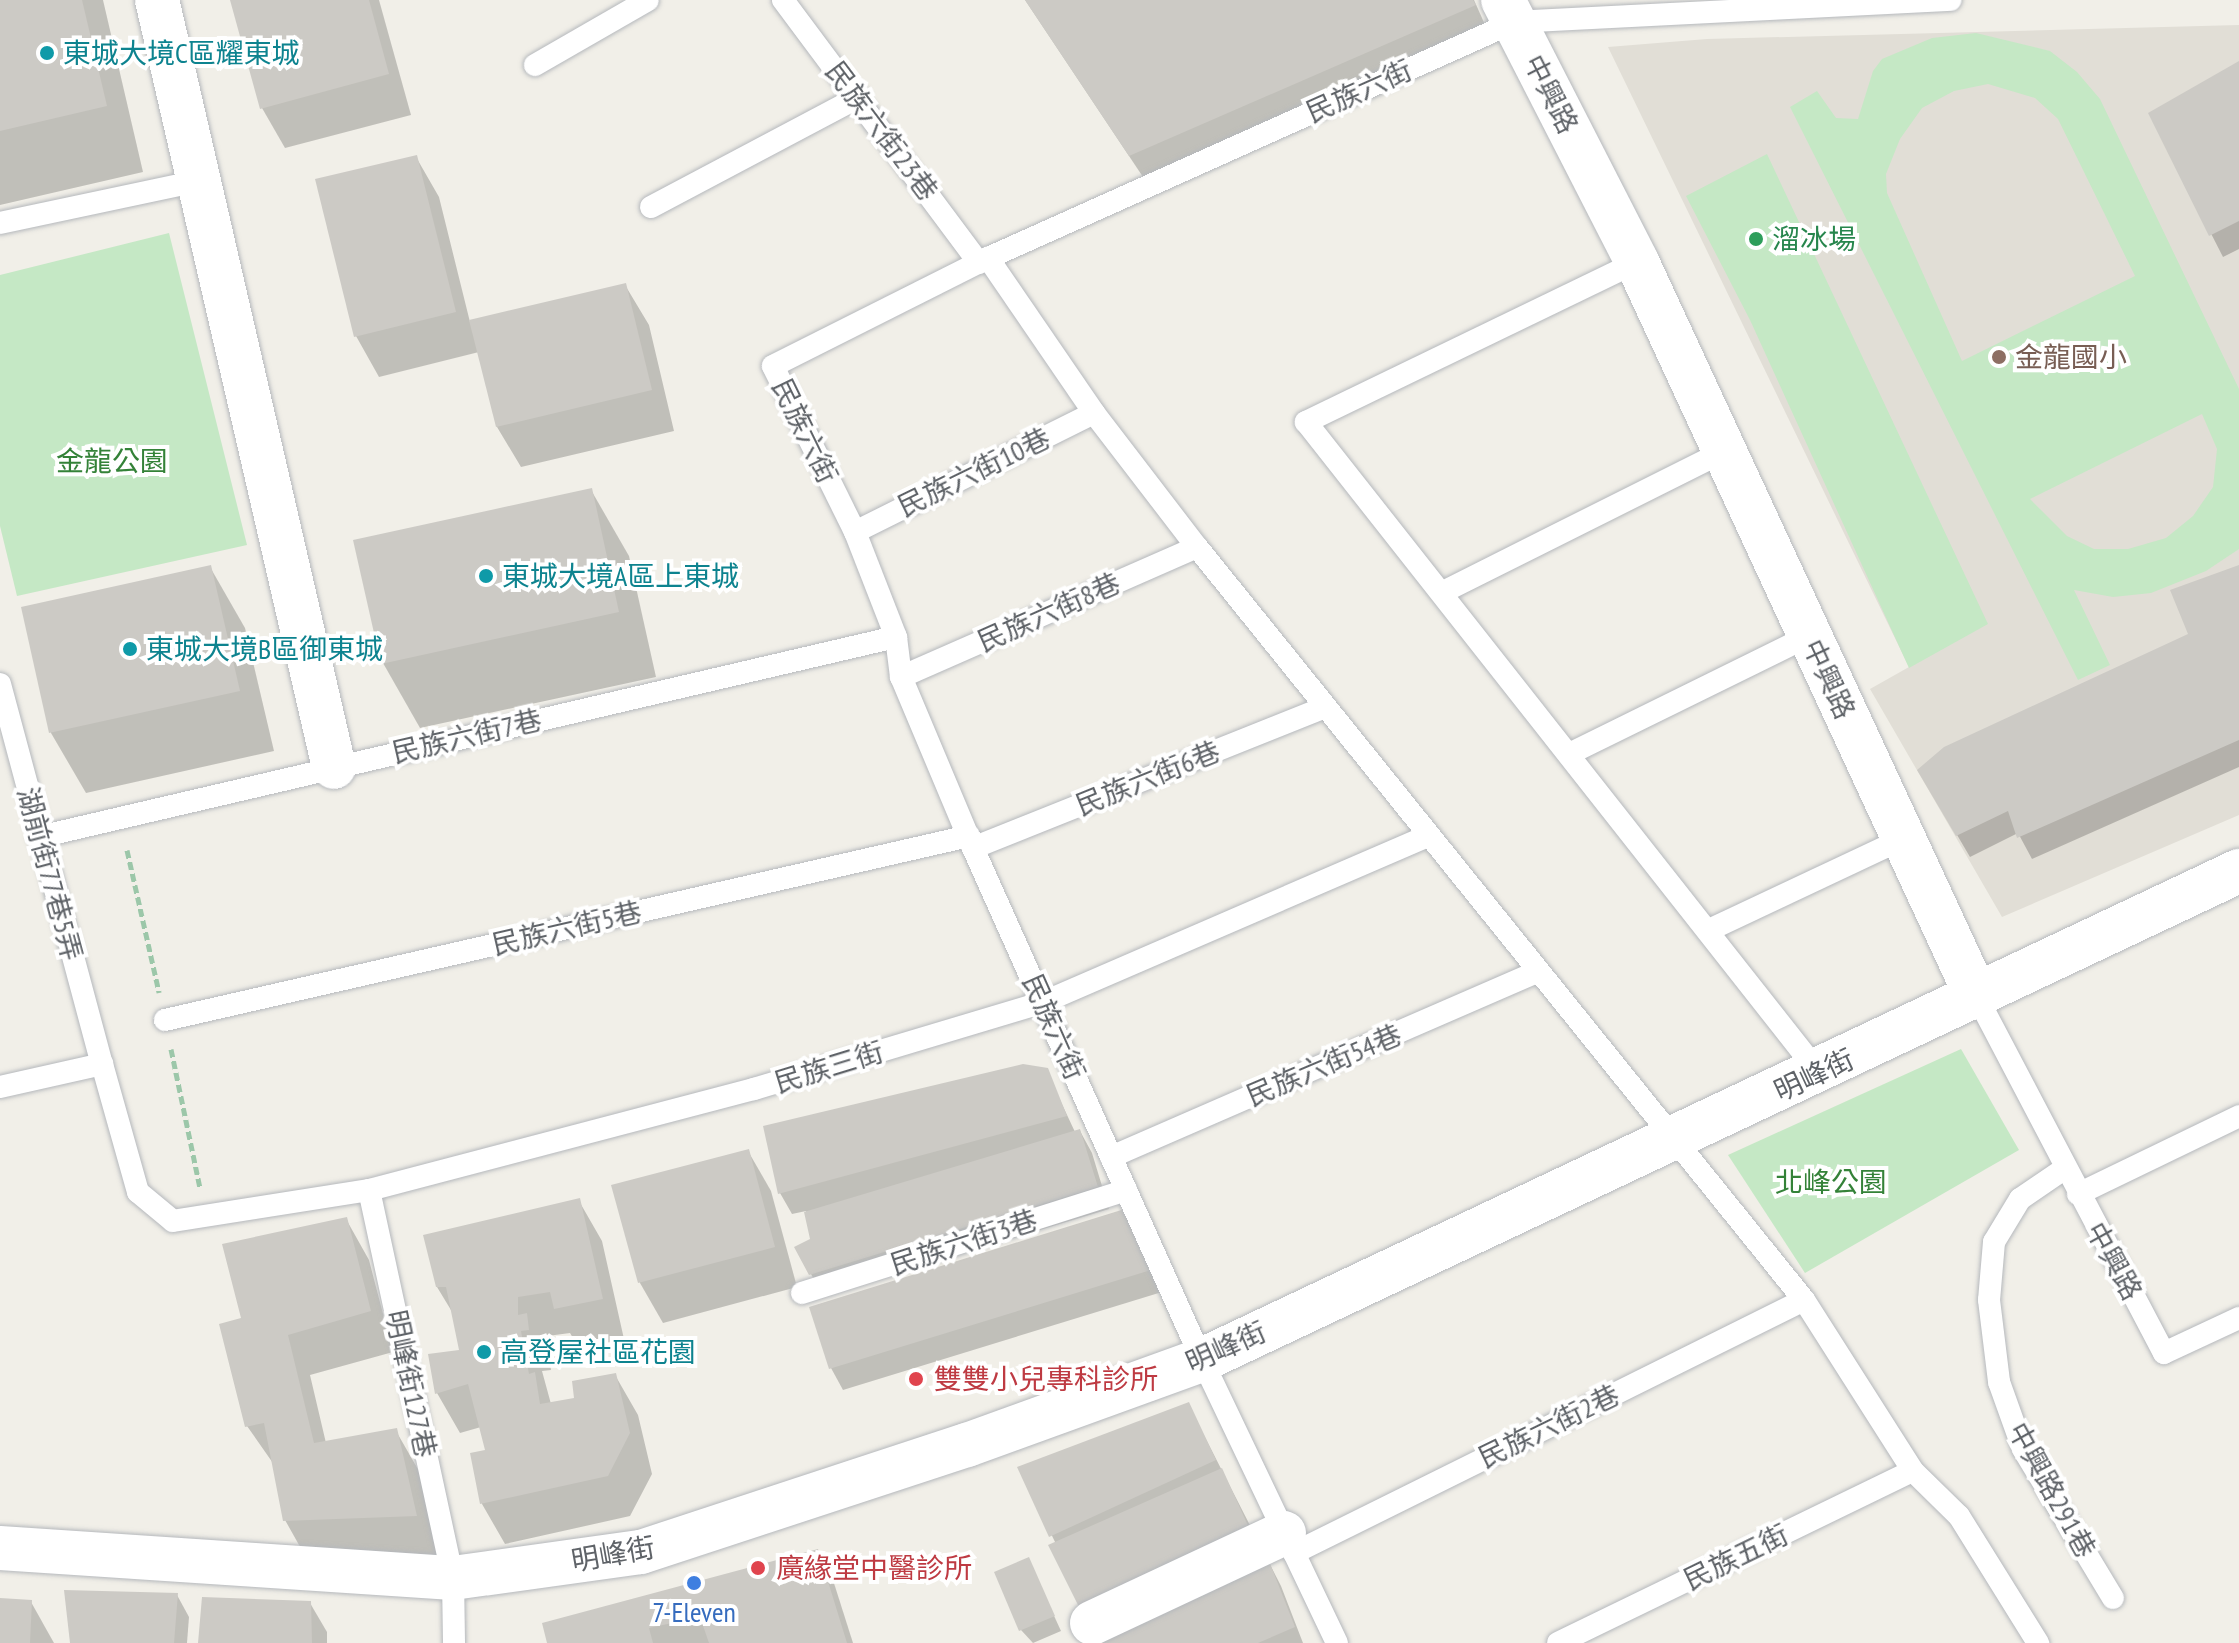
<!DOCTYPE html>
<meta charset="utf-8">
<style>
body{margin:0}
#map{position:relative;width:2239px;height:1643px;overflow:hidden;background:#f1efe8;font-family:"PT Sans Narrow","Noto Sans TC",sans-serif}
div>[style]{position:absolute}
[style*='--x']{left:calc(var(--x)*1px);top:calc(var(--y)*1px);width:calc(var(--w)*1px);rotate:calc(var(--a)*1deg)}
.education>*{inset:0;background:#e1ded6}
.green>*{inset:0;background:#c5e8c5}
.shadow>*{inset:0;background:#0003}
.building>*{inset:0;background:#cccac5}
.path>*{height:5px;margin-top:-2.5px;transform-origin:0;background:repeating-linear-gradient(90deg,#9cc7a9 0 8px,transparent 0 12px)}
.roads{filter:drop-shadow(0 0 2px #b5b8bc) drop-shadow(0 0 2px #b5b8bc)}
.service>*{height:22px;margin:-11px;padding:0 11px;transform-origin:11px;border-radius:11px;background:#fff}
.minor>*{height:44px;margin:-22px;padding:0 22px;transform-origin:22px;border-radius:22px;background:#fff}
.tertiary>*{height:44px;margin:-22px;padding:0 22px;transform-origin:22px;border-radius:22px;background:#fff}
.dots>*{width:22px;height:22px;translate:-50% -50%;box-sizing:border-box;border:4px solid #fff;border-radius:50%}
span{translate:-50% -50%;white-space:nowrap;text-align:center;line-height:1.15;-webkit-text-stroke:8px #fff;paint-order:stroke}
.culture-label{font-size:28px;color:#0d838f}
.left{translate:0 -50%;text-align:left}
.street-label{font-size:28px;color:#5f6368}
.leisure-label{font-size:28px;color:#27864d}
.education-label{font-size:28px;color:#785e54}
.park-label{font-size:28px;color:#348238}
.health-label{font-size:28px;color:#be3a42}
.shop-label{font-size:28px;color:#366cbe}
</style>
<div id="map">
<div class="education">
<i style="clip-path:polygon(2239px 25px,2239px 815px,2002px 917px,1870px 689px,1909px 667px,1608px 47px,1707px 39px)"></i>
</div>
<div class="green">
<i style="clip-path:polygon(evenodd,1976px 33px,2050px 51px,2077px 72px,2100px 99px,2239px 389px,2239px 549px,2206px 571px,2151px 593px,2113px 597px,2074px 590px,2110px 665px,2078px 680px,1790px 107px,1817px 91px,1836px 118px,1858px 119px,1873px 71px,1882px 59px,1932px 38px,1976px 33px,1988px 84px,2035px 98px,2058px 119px,2135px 276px,1962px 361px,1887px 193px,1886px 174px,1900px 139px,1922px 108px,1954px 91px,1988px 84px,1976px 33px,2202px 414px,2217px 449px,2213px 487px,2193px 516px,2166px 538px,2128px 549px,2094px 549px,2067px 536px,2030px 499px,2202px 414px)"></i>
<i style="clip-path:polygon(1767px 154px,1988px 624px,1909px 668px,1750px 320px,1686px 196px)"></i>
<i style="clip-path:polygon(169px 233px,247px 545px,17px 596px,0 526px,0 275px)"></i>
<i style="clip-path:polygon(1961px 1049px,2019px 1150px,1805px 1273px,1728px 1155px)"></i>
</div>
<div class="shadow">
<i style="clip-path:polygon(0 0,103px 0,143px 172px,0 205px)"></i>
<i style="clip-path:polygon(232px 0,379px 0,411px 115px,285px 148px,262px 108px)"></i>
<i style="clip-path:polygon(1025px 0,1474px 0,1486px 27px,1143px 177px)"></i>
<i style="clip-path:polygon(2239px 64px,2239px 249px,2223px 257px,2150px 114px)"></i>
<i style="clip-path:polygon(416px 157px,439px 197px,470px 322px,625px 285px,649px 325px,674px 431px,521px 467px,497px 427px,479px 352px,379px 377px,356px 336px)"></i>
<i style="clip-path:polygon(591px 490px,629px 556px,656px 677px,420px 728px,383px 663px)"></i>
<i style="clip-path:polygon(210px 567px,245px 628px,274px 751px,86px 793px,51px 733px,23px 609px)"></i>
<i style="clip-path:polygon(2239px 567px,2239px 767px,2032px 859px,2018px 833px,1970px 857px,1919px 770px,2191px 635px)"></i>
<i style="clip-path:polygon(1046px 1070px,1075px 1132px,1080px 1131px,1092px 1153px,1109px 1209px,823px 1296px,811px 1274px,812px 1240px,806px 1211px,792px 1214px,780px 1193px)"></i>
<i style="clip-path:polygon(748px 1151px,771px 1191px,797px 1287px,663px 1323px,640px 1283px,614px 1187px)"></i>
<i style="clip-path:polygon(579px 1201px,602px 1241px,624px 1339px,579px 1348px,570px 1333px,540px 1337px,549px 1356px,551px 1370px,542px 1371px,551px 1404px,577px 1399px,615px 1375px,638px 1415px,652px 1474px,630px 1516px,505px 1544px,482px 1504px,472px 1454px,487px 1451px,481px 1427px,460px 1433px,437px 1393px,462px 1351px,454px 1315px,437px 1287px)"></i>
<i style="clip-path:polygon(1130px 1210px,1162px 1292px,843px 1390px,831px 1368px)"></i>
<i style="clip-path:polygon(346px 1219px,369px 1260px,393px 1352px,310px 1375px,326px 1443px,396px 1431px,419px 1471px,439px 1555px,308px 1561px,285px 1520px,275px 1466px,247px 1426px,244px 1320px)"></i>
<i style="clip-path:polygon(1188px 1404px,1281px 1586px,1303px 1643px,1084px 1643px,1198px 1593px,1056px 1544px,1019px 1468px)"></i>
<i style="clip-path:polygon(817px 1552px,833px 1580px,853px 1643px,549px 1643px)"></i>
<i style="clip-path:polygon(1028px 1559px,1061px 1631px,1033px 1643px,1021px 1630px,996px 1573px)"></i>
<i style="clip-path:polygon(177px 1595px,189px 1617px,187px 1643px,72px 1643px)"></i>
<i style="clip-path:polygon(0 1600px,31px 1602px,54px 1643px,0 1643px)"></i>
<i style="clip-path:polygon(310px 1603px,327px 1632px,327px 1643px,200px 1643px)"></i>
</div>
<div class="building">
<i style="clip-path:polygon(0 0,82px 0,107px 106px,0 131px)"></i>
<i style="clip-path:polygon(230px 0,369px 0,389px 74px,260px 109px)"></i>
<i style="clip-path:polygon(1025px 0,1473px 0,1476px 5px,1129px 156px)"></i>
<i style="clip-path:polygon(2239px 61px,2239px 221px,2209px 236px,2148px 113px)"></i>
<i style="clip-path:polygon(417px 155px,456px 312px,354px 337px,315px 179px)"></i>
<i style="clip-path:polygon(626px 283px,652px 390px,496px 427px,469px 320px)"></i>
<i style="clip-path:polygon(592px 488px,619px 612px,381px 664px,353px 540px)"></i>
<i style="clip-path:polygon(211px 565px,240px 691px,49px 733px,21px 607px)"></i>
<i style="clip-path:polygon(2239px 565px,2239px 740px,2017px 838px,2008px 811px,1956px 836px,1917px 770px,1944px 747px,2188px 634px,2170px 590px)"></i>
<i style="clip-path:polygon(1023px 1064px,1048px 1068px,1067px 1116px,778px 1194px,763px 1126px)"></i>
<i style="clip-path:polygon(1080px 1129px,1098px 1187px,809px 1275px,794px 1247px,810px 1239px,804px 1212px)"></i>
<i style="clip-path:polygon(749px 1149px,775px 1247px,638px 1283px,611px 1185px)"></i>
<i style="clip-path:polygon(580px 1198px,603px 1299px,554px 1309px,550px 1292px,518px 1297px,518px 1315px,527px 1313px,529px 1330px,521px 1331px,529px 1374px,535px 1372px,540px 1404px,574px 1398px,572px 1381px,616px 1373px,630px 1433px,608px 1476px,480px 1504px,470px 1453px,485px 1450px,468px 1384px,435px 1394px,428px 1354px,459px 1350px,446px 1287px,436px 1287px,423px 1235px)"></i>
<i style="clip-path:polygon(1131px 1207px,1151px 1270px,829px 1369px,809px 1307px)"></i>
<i style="clip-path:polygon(347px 1217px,371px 1311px,288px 1335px,314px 1443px,397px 1428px,417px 1516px,283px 1521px,264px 1423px,245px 1427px,219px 1324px,241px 1318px,222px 1244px)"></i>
<i style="clip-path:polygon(1189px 1402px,1216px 1460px,1049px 1537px,1017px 1467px)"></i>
<i style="clip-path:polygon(1222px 1468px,1254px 1539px,1080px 1609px,1048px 1545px)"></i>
<i style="clip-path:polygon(818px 1549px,847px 1643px,709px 1643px,700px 1617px,649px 1628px,653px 1643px,547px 1643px,542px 1623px)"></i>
<i style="clip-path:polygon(1029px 1557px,1055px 1616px,1019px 1631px,994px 1572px)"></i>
<i style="clip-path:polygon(1269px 1561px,1295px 1627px,1258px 1643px,1081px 1643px,1079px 1639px)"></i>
<i style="clip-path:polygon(64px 1590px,178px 1593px,174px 1643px,70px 1643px)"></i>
<i style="clip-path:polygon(202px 1597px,311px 1601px,312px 1643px,198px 1643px)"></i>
<i style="clip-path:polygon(0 1598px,32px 1600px,30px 1643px,0 1643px)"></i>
</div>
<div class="path">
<i style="--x:127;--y:850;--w:146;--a:77.3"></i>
<i style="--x:171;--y:1049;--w:142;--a:78.2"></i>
</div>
<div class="roads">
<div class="service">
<i style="--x:783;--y:0;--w:328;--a:53.3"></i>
<i style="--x:535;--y:65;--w:130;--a:-29.9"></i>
<i style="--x:651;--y:207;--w:235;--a:-27.9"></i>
<i style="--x:0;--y:223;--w:201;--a:-12"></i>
<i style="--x:988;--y:258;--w:188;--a:55.6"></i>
<i style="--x:1094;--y:413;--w:169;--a:52.5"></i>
<i style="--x:1197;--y:547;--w:967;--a:51.13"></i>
<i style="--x:1804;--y:1300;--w:203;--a:57.5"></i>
<i style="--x:1913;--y:1471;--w:64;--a:44.4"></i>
<i style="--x:1959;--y:1516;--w:150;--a:58.1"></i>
<i style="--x:1637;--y:262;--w:368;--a:154.2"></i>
<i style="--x:1306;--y:422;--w:829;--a:51.76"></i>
<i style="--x:855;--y:532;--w:267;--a:-26.5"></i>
<i style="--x:1443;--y:592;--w:313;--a:-26.6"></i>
<i style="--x:901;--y:677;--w:323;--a:-23.7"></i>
<i style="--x:0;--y:684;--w:393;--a:75"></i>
<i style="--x:1569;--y:754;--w:267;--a:-26.2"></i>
<i style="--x:39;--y:837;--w:880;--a:-13.14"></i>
<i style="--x:973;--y:848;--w:377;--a:-21.8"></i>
<i style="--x:1709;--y:930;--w:213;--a:-25.2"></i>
<i style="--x:1977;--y:997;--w:402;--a:62.3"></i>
<i style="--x:2164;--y:1353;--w:83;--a:-25"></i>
<i style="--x:165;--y:1020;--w:825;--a:-12.89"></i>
<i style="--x:0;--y:1087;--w:105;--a:-12.7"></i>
<i style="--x:102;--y:1064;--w:133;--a:74.3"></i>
<i style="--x:138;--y:1192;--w:45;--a:39.6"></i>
<i style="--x:173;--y:1221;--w:198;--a:-9"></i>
<i style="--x:369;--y:1190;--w:398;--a:-14.7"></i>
<i style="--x:754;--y:1089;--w:303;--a:-16.7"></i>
<i style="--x:1044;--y:1002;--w:416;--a:-23.4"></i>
<i style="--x:1111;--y:1157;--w:464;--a:-23.5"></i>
<i style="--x:2064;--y:1169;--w:53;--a:145.7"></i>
<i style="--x:2020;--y:1199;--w:50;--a:121.2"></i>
<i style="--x:1994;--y:1242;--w:58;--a:94.9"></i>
<i style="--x:1989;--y:1300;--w:83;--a:83"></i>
<i style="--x:1999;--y:1382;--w:71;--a:70.3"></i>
<i style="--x:2023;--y:1449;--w:174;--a:58.9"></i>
<i style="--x:369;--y:1190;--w:397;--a:77.8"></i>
<i style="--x:453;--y:1578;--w:65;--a:89.1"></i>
<i style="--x:2078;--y:1194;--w:179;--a:-25.8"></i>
<i style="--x:802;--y:1293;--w:340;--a:-17.6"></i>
<i style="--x:1294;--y:1553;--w:569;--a:-26.39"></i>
<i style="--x:1337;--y:1643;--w:314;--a:-115.5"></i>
<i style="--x:1202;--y:1360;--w:561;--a:-114.1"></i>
<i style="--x:973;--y:848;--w:186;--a:-112.8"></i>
<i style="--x:901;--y:677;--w:40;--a:-97.1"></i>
<i style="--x:896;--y:637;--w:113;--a:-111.3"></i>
<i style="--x:855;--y:532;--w:185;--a:-116.3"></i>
<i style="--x:773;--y:366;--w:241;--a:-26.7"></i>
<i style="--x:988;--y:258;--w:577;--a:-24.16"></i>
<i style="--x:1514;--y:22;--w:437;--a:-2.9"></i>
<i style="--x:1558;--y:1643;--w:394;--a:-25.9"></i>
</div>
<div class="minor">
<i style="--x:157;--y:0;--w:787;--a:77.01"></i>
<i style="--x:1092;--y:1623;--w:212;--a:-25.1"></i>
</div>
<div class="tertiary">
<i style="--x:1503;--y:0;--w:294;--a:62.9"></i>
<i style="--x:1637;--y:262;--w:810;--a:65.18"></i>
<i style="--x:0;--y:1548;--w:454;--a:3.8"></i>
<i style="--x:453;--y:1578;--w:190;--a:-7.9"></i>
<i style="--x:641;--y:1552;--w:343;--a:-18.2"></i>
<i style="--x:967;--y:1445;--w:250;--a:-19.9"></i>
<i style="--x:1202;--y:1360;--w:1147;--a:-25.25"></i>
</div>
</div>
<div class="dots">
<i style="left:47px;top:53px;background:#0f9aa8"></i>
<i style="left:1756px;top:239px;background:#2e9e5b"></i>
<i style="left:1999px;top:357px;background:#8d6e63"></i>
<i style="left:486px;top:576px;background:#0f9aa8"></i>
<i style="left:130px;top:649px;background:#0f9aa8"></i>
<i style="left:484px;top:1352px;background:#0f9aa8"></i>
<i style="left:916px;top:1379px;background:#e0444e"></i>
<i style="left:758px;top:1568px;background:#e0444e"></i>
<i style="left:694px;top:1583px;background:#3f7fe0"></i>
</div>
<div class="culture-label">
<span class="left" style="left:63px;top:53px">東城大境C區耀東城</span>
<span class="left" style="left:502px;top:576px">東城大境A區上東城</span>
<span class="left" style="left:146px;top:649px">東城大境B區御東城</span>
<span class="left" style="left:500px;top:1352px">高登屋社區花園</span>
</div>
<div class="street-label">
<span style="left:1359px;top:91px;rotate:-24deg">民族六街</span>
<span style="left:1551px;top:94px;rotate:63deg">中興路</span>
<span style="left:882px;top:131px;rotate:53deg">民族六街23巷</span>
<span style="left:805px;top:431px;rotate:64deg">民族六街</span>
<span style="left:974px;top:472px;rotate:-26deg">民族六街10巷</span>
<span style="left:1049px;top:612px;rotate:-24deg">民族六街8巷</span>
<span style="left:1829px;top:679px;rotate:65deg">中興路</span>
<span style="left:467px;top:736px;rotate:-13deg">民族六街7巷</span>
<span style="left:1148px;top:778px;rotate:-22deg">民族六街6巷</span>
<span style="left:50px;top:874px;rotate:75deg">湖前街77巷5弄</span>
<span style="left:567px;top:928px;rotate:-13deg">民族六街5巷</span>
<span style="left:1054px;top:1027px;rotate:66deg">民族六街</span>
<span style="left:1324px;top:1065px;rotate:-23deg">民族六街54巷</span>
<span style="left:829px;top:1067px;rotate:-17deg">民族三街</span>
<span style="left:1814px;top:1075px;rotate:-25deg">明峰街</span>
<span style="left:964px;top:1242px;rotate:-18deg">民族六街3巷</span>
<span style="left:2114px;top:1261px;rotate:61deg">中興路</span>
<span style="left:1226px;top:1347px;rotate:-24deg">明峰街</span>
<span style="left:411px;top:1384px;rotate:78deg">明峰街127巷</span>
<span style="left:1549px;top:1426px;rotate:-26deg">民族六街2巷</span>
<span style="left:2052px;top:1490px;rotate:61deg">中興路291巷</span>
<span style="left:613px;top:1554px;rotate:-10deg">明峰街</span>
<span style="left:1736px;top:1557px;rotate:-26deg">民族五街</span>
</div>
<div class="leisure-label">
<span class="left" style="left:1772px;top:239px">溜冰場</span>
</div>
<div class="education-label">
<span class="left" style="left:2015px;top:357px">金龍國小</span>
</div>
<div class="park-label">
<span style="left:112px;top:461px">金龍公園</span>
<span style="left:1831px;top:1182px">北峰公園</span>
</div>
<div class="health-label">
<span class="left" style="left:934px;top:1379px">雙雙小兒專科診所</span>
<span class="left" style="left:776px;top:1568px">廣緣堂中醫診所</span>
</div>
<div class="shop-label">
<span style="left:694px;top:1612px">7-Eleven</span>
</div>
</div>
